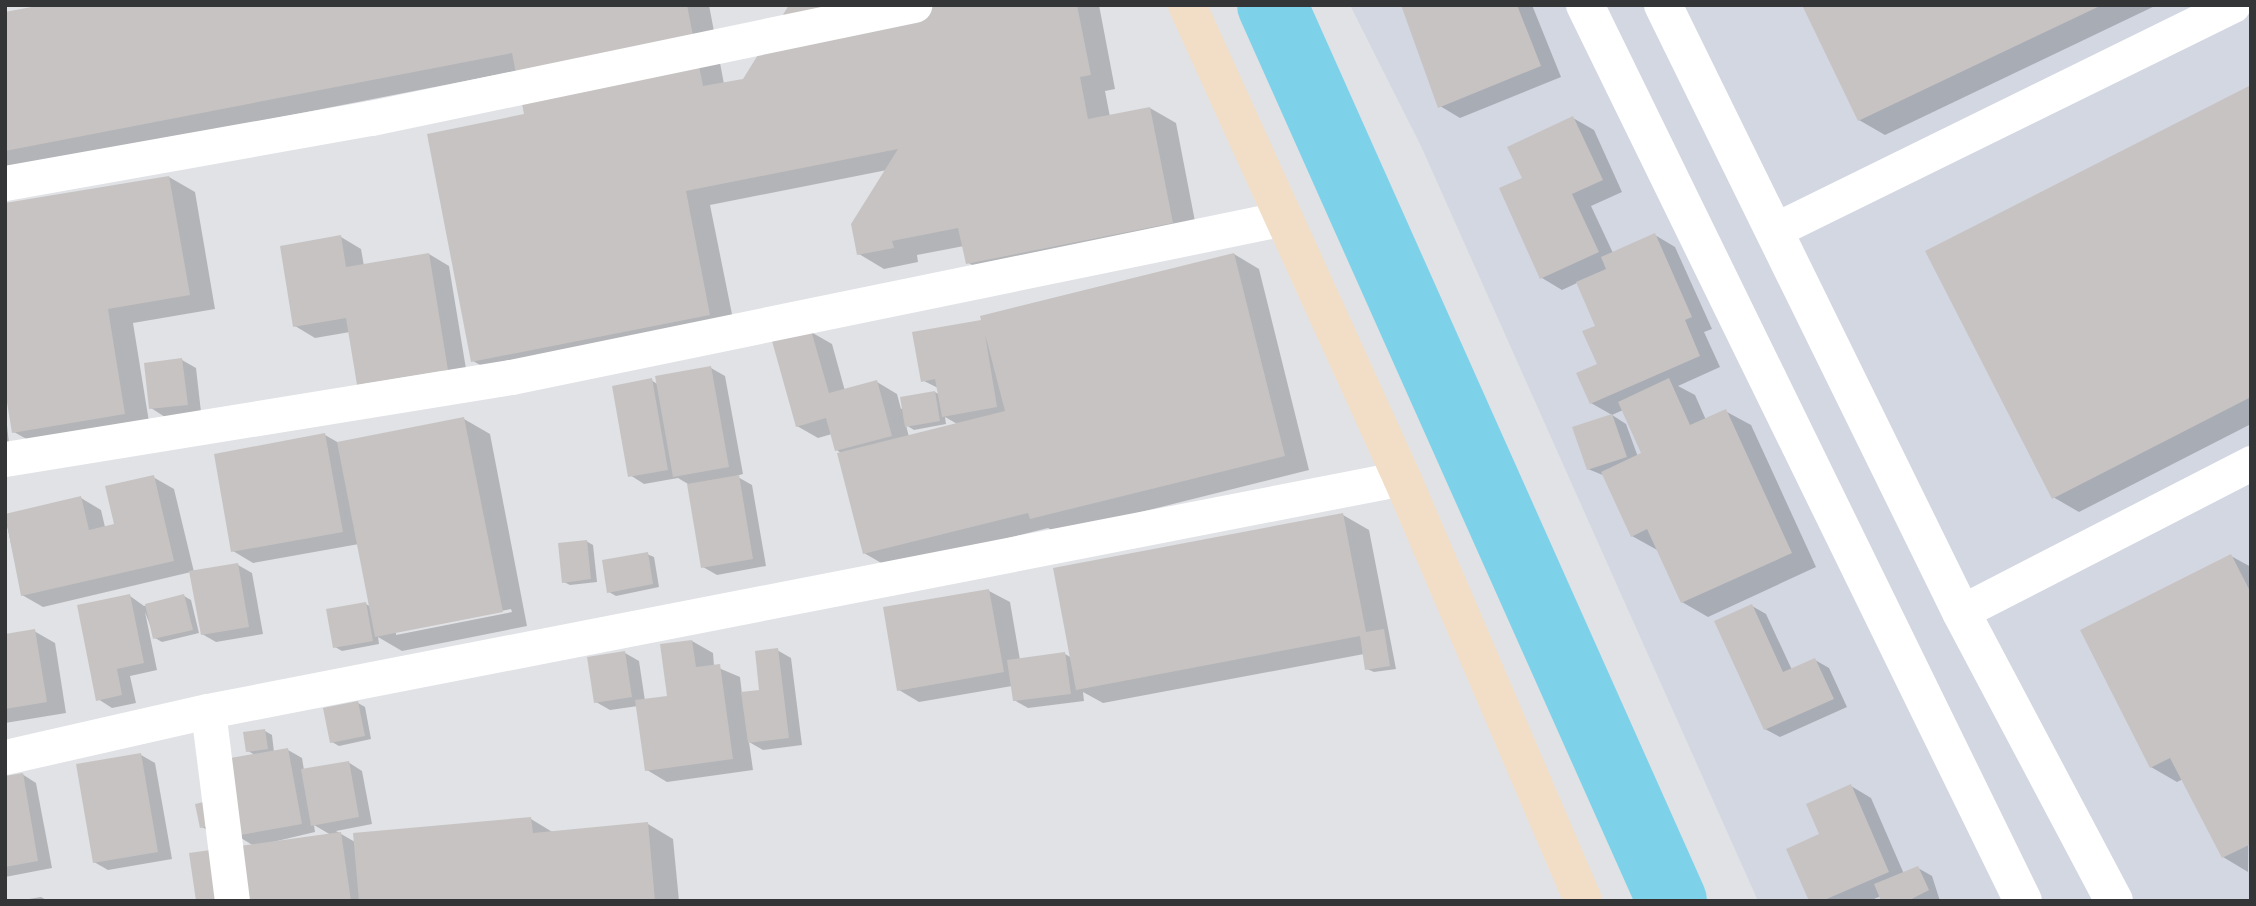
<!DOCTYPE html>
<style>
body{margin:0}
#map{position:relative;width:2256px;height:906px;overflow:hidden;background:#e0e2e6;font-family:Cabin,sans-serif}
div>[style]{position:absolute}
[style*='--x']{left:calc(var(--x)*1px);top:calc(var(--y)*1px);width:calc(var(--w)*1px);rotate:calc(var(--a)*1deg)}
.built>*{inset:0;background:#d3d7e2}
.shadow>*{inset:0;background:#0003}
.river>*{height:70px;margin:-35px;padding:0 35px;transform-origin:35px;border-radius:35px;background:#7dd2e9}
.building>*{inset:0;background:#c7c3c2}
.minor>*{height:35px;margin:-17.5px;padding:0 17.5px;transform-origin:17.5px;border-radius:17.5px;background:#fff}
.tertiary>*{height:38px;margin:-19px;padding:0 19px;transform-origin:19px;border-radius:19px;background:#fff}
.secondary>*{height:38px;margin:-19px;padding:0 19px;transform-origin:19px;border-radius:19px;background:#f2dec6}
span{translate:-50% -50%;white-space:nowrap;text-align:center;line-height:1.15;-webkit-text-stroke:5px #e0e2e6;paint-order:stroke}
.frame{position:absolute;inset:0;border:7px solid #343536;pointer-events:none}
</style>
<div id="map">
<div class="built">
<i style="clip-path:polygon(1350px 5px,2251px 5px,2251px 901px,1758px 901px,1421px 146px)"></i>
</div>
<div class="shadow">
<i style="clip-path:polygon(51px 5px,709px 5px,724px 84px,744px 80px,791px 5px,1099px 5px,1115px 89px,1105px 91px,1110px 117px,1150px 108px,1176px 123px,1198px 237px,993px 277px,967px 262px,964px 246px,917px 255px,918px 262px,884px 269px,859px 254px,887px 170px,710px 205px,735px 329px,498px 375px,473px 361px,526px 115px,517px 71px,5px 171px,5px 14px)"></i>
<i style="clip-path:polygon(1402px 5px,1532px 5px,1561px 77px,1460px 118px,1440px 106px)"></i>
<i style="clip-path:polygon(1804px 5px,2157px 5px,1885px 135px,1859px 120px)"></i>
<i style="clip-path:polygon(2251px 87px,2251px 424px,2079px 512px,2053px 497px)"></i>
<i style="clip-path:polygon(1573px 118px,1594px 130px,1622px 192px,1591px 206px,1613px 253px,1655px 235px,1675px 247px,1712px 329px,1704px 332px,1720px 367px,1678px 386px,1695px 395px,1706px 420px,1725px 411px,1751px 425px,1816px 567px,1708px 617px,1682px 602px,1659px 551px,1632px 536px,1605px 476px,1588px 469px,1612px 415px,1626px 424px,1638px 457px,1643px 454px,1623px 410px,1612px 415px,1591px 403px,1599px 365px,1597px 327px,1577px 283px,1562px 290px,1542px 278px,1524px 179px)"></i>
<i style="clip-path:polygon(169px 177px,195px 192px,215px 309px,133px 323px,150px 428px,39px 446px,14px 432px)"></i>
<i style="clip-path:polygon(341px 237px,361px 249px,364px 266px,429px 254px,449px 266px,468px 381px,350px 332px,315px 338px,295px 326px)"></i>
<i style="clip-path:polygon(evenodd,1234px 254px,1259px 269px,1309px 470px,1057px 533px,1048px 528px,890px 568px,864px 553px,842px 454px,837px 450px,832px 434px,818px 438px,797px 426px,811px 332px,832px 344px,845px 391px,877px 382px,897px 394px,901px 409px,935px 392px,940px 395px,938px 388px,922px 380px,984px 322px,1234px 254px,945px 417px,959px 425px,909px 437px,906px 425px,914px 430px,946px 424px,945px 417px)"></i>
<i style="clip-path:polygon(182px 360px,196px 368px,201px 412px,165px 417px,151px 408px)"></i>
<i style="clip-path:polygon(711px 368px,725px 376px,743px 474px,736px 476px,752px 485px,766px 566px,717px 575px,703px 567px,688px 484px,678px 478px,644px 484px,630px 475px,651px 380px,659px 385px)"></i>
<i style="clip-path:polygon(5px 408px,9px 443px,5px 443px)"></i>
<i style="clip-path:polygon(evenodd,464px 419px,490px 434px,527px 626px,402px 651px,378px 637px,379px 644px,342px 651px,335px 647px,366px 604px,371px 607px,359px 544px,253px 563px,233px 551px,325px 435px,339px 443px,464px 419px,511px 609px,512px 612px,396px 635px,396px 631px,511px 609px)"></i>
<i style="clip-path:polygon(153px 477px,174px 489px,194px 572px,238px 565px,252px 573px,263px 634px,216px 642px,202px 634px,191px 572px,43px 607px,22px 595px,5px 516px,81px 498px,101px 510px,105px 527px,116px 525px)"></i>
<i style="clip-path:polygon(1343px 515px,1369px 530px,1396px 669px,1374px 672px,1367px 669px,1364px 654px,1103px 703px,1083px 692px,1084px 701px,1028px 708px,1014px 700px,1012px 686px,919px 702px,899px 690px,989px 591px,1010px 602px,1020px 660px,1065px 654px,1072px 658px)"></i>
<i style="clip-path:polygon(586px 541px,593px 545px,597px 582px,570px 585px,564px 582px)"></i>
<i style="clip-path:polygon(647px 554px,654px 557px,659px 587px,616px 596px,609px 592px)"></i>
<i style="clip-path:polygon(2231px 556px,2251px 567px,2248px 872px,2223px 857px,2183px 779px,2177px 782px,2151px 767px)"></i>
<i style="clip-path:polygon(130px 596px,144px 606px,184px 596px,191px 600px,199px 633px,162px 642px,155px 638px,145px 612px,157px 670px,130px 676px,136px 703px,112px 708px,98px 699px)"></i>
<i style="clip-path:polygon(1752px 606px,1766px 614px,1792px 670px,1815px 660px,1829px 668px,1847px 707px,1780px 737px,1765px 729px)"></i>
<i style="clip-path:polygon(34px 631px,55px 643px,66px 713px,5px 723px,5px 636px)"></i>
<i style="clip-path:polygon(692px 641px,713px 653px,714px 666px,740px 677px,742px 694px,761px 691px,777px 650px,791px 658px,802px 745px,763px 750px,749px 742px,753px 770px,667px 782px,647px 770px,638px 706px,610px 710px,596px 702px,625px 653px,639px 661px,645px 701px,669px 697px)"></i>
<i style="clip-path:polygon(358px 703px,365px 707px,371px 739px,339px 746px,332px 742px)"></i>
<i style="clip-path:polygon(evenodd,265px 731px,272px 735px,274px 752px,288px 750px,302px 758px,304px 770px,348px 762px,362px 771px,372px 824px,336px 831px,355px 842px,531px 819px,554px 833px,648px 824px,673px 839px,679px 901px,198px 901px,254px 846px,236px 835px,216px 835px,202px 827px,228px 799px,255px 755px,248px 751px,265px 731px,314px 825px,331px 835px,260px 845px,315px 832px,314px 825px)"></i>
<i style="clip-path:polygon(141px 755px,155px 763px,172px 859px,108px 870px,94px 862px)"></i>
<i style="clip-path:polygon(22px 774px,36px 783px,52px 868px,5px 877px,5px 777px)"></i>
<i style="clip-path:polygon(1851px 786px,1871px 798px,1904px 874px,1918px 868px,1932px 876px,1940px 901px,1883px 901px,1881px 896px,1869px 901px,1811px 901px,1822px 835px)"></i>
<i style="clip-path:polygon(41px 897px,48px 901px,17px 901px)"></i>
</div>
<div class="river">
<i style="--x:1272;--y:5;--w:981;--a:65.94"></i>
</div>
<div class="building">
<i style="clip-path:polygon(42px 5px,687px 5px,703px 86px,743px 79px,789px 5px,1077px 5px,1091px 75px,1080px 77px,1088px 119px,1150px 107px,1173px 223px,966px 264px,958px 228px,892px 241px,894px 248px,857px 255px,851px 224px,898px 149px,686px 191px,710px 315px,471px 362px,427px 134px,524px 114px,512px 53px,5px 151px,5px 12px)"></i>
<i style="clip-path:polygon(1401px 5px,1517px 5px,1541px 66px,1438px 108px)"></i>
<i style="clip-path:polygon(1802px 5px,2102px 5px,1858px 121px)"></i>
<i style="clip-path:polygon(2251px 85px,2251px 397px,2052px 499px,1925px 251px)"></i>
<i style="clip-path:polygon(1573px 116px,1603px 180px,1572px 194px,1599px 252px,1540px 279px,1499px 188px,1522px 178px,1507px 147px)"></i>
<i style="clip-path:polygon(169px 176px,190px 295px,108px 309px,125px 414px,12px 433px,5px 390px,5px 203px)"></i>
<i style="clip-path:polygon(1655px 233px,1692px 317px,1685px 320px,1700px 356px,1590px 404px,1576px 373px,1597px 364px,1582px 331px,1595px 326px,1576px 282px,1606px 269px,1601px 257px)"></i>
<i style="clip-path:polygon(341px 235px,346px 267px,429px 253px,448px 370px,357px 385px,346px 318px,293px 327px,280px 246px)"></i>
<i style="clip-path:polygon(1234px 253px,1285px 456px,1030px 519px,1028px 513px,863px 554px,837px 453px,1005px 411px,985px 334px,997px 407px,942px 417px,935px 379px,921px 382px,912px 332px,981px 320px,980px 316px)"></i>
<i style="clip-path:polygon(811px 330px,829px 393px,877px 380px,892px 436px,835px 451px,826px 418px,796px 427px,772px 341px)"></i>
<i style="clip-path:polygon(182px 358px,188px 405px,149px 409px,144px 363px)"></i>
<i style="clip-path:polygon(711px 366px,729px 467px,673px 477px,655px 376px)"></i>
<i style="clip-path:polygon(652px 378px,668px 470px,628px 477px,612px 386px)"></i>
<i style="clip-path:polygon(1669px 378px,1690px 425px,1726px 409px,1792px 553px,1681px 603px,1647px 529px,1631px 537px,1601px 472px,1641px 453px,1618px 402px)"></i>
<i style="clip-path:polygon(935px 391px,940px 421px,905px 427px,900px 397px)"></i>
<i style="clip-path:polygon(1612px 414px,1627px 457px,1587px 470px,1572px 427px)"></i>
<i style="clip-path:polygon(464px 417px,503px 612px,375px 637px,337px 442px)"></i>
<i style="clip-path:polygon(325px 433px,343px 532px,231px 552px,214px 454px)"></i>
<i style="clip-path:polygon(154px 475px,174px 561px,21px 596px,5px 514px,81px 496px,89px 530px,114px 524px,105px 486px)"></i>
<i style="clip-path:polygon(739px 475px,753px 559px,701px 568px,687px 484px)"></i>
<i style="clip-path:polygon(1343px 513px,1366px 632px,1384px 629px,1390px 666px,1365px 670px,1360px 636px,1076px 690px,1053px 568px)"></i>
<i style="clip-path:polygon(587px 540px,591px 579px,562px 583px,558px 543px)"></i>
<i style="clip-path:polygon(648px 552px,653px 584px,607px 593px,602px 560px)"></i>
<i style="clip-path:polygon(2231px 554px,2251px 593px,2251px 844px,2222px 858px,2170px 758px,2150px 768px,2080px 630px)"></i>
<i style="clip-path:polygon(238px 563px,249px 627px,201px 635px,189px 571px)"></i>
<i style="clip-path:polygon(989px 589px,1004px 672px,897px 691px,883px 607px)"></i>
<i style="clip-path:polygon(130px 594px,144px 663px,117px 669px,122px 695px,96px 701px,77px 605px)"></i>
<i style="clip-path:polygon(184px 594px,193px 630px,153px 639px,145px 604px)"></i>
<i style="clip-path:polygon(366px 602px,373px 641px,333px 648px,326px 609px)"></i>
<i style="clip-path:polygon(1752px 604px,1783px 672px,1815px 658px,1834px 699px,1764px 730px,1714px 621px)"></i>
<i style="clip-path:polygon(35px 629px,47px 702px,5px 709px,5px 634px)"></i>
<i style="clip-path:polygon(692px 640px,696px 667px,720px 664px,733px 759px,645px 771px,635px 700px,667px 696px,660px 644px)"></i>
<i style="clip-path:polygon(778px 648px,789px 738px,748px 743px,741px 692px,759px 690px,755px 651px)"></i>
<i style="clip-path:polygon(625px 651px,632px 697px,594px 703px,587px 657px)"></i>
<i style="clip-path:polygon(1065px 652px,1071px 694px,1013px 701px,1007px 660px)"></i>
<i style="clip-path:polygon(358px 701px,365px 736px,330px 743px,323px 708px)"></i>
<i style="clip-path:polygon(265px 729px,268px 749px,246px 752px,243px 732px)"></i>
<i style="clip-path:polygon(288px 748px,302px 824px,235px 836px,232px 822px,200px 828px,195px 804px,226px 797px,219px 760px)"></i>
<i style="clip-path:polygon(141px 753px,158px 852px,93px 863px,76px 764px)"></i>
<i style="clip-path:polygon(349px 761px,359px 817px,311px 826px,301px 769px)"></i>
<i style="clip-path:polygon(23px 773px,38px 861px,5px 867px,5px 776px)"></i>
<i style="clip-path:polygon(1851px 784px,1889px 872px,1822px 901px,1809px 901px,1786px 849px,1819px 834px,1806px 804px)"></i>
<i style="clip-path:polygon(531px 817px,533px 833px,648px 822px,655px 901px,359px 901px,353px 833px)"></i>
<i style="clip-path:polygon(341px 832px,351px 901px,196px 901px,189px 853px)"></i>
<i style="clip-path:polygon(1918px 866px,1929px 890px,1908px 901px,1881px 901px,1874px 884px)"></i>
</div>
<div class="minor">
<i style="--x:5;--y:183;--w:372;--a:-10.1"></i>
<i style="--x:371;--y:118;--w:555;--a:-11.76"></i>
<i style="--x:1775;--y:230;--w:510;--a:-26.16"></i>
<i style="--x:5;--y:459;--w:513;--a:-9.21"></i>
<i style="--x:511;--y:377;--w:789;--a:-11.62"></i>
<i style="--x:1961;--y:612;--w:326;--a:-27.2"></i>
<i style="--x:208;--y:711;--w:192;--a:82.8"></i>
<i style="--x:5;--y:757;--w:208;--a:-12.8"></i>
<i style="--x:208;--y:711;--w:1217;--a:-11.04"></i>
</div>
<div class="tertiary">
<i style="--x:1585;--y:5;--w:997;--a:63.95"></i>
<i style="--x:1663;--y:5;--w:676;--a:63.85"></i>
<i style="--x:1961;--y:612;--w:327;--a:62.1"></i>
</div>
<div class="secondary">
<i style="--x:1187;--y:5;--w:520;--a:65.56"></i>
<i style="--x:1402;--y:478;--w:460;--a:66.8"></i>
</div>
<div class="frame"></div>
</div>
